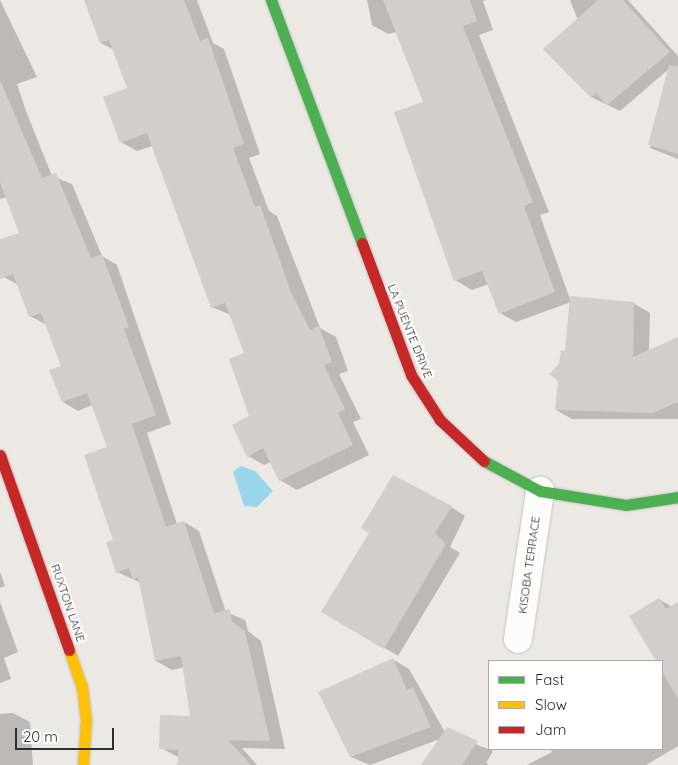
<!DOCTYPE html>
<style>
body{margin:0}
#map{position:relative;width:678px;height:765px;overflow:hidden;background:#ece8e4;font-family:Quicksand,sans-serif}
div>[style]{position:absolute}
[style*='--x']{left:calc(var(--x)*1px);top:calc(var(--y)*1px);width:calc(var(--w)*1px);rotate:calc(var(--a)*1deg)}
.water>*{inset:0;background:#99d6ec}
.shadow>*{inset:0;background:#0003}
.building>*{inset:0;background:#d1cecb}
.roads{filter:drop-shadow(0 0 1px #c5c4c5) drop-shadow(0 0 1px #c5c4c5)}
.street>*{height:28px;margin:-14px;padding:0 14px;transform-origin:14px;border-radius:14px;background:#fcfcfb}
.fast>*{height:11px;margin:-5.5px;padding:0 5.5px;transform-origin:5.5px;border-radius:5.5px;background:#4caf50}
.slow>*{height:11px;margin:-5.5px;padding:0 5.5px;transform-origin:5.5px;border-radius:5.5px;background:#ffc107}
.jam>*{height:11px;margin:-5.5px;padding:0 5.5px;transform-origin:5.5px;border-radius:5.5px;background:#c62828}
span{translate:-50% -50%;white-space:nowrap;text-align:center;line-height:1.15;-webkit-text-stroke:4px #fff;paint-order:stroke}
.street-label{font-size:12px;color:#2e2e2e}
.legend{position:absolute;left:488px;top:660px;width:175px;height:90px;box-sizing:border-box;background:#fff;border:1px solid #ababab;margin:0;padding:6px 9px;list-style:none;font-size:15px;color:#2e2e2e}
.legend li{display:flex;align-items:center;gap:10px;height:25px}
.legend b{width:25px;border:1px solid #ababab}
.scale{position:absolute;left:15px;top:728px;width:99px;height:22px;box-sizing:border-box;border:2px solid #2e2e2e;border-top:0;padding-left:6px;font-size:15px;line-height:18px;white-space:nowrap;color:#2e2e2e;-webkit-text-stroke:4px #fff;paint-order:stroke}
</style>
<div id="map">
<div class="water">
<i style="clip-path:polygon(241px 466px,255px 471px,273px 491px,257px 507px,244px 506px,233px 472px)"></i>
</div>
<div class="shadow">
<i style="clip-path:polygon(0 0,37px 77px,17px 84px,26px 111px,52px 176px,72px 184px,102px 256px,117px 265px,171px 424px,147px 433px,177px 524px,184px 522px,199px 531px,226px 612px,245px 620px,248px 631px,261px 641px,285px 749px,242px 748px,257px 765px,177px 765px,180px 758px,161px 748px,191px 717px,184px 667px,172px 670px,156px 661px,141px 583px,117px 572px,109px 447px,92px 405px,78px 411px,63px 402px,63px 367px,47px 325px,30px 316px,18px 285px,4px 277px,0 267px,0 241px,21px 233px,7px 197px,0 199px)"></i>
<i style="clip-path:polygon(85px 0,197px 0,213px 43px,224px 49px,260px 154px,249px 158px,269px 211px,277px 216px,320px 328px,336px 337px,348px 371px,339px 374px,361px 419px,353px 422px,369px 455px,297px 490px,280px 480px,271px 462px,264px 465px,248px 456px,251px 416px,245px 354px,231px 315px,212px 307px,153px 146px,137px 151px,121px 142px,128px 89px,114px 50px,101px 43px)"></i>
<i style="clip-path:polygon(367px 0,486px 0,483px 1px,493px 30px,479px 35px,549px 212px,540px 215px,571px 302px,516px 322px,500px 313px,489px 284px,472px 290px,455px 280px,425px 103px,396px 32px,388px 34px,372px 25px)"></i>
<i style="clip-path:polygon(570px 0,628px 0,678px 56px,678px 159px,650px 148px,669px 69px,620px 111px,591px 97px,578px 20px)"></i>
<i style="clip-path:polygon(633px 303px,650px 313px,649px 351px,678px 339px,678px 419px,572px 419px,556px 410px,566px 352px)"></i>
<i style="clip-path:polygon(451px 507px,465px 516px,450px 547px,460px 553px,398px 656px,323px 611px)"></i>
<i style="clip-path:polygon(0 572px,5px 586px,0 588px)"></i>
<i style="clip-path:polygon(659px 599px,672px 607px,678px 604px,678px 746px,646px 765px,527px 765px,552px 752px,550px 749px,662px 749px,662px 661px,657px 661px,630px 616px)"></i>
<i style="clip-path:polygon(0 602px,18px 652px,4px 658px,11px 679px,0 683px)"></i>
<i style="clip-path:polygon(392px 659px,409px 669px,445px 732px,493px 751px,486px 763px,489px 765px,423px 765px,440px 739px,370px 765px,351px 757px)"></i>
<i style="clip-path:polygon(13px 713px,30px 722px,33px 765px,0 765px,0 714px)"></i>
</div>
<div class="building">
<i style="clip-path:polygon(84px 0,184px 0,200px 41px,208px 38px,244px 144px,233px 148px,255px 207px,260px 205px,291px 292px,310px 330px,319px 326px,332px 362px,324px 365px,345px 409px,338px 413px,353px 445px,279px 481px,263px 448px,247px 457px,232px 425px,249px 416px,229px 359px,244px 353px,225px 303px,211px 308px,147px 133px,120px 143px,103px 97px,127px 88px,109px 40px,100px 43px)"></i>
<i style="clip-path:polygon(383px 0,470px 0,477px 21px,463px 26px,533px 202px,524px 206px,555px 292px,499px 314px,482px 271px,454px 281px,394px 112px,423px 102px)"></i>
<i style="clip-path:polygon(598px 0,623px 0,670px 52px,607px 105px,596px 93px,591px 98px,543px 49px)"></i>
<i style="clip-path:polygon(669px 65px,678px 66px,678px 154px,648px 145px)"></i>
<i style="clip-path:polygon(0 80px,42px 178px,56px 173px,91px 258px,102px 254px,129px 327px,124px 329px,156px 415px,132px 424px,166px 527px,184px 521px,214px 613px,230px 609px,232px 621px,245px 631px,270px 741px,228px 740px,251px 765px,178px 765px,178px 750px,159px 749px,160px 715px,190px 716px,181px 656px,155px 661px,138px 577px,133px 580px,129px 568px,116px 573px,106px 542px,113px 540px,84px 455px,107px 447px,87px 393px,62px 402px,49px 370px,61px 366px,41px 313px,29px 317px,13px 274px,0 279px,0 239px,19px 233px,0 182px)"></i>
<i style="clip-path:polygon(570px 296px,634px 302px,633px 357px,678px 337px,678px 402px,653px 413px,555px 410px,558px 381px,549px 374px,559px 364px,561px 350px,565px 351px)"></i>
<i style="clip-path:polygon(393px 475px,452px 506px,435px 533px,446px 544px,384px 649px,321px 612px,369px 533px,361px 528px)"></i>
<i style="clip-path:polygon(659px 598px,666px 609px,678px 602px,678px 699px,662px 672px,662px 661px,656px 661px,629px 616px)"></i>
<i style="clip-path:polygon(393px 658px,407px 690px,413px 687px,431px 727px,350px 757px,318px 692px)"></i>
<i style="clip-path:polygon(447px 727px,478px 741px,462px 765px,421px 765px)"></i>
</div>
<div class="roads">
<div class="street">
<i style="--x:518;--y:639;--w:150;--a:-81.5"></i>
</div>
<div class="fast">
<i style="--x:271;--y:0;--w:259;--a:69.5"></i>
<i style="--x:484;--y:461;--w:64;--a:28.2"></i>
<i style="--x:540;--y:491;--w:87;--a:9.2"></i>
<i style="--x:626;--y:505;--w:53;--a:-8.7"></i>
</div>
<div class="slow">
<i style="--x:69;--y:650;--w:39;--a:71"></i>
<i style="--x:82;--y:687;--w:32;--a:83"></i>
<i style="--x:86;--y:719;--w:46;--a:93.7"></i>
</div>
<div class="jam">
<i style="--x:362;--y:243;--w:141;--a:69.6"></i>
<i style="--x:411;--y:375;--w:54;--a:57.2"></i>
<i style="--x:440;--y:420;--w:60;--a:43"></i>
<i style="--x:0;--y:455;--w:207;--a:70.5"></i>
</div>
</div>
<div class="street-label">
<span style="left:410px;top:331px;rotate:68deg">LA PUENTE DRIVE</span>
<span style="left:529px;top:565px;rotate:-82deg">KISOBA TERRACE</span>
<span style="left:68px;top:603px;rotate:71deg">RUXTON LANE</span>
</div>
<ul class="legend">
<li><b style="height:6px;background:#4caf50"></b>Fast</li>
<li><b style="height:6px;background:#ffc107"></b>Slow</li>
<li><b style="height:6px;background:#c62828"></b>Jam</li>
</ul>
<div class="scale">20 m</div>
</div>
